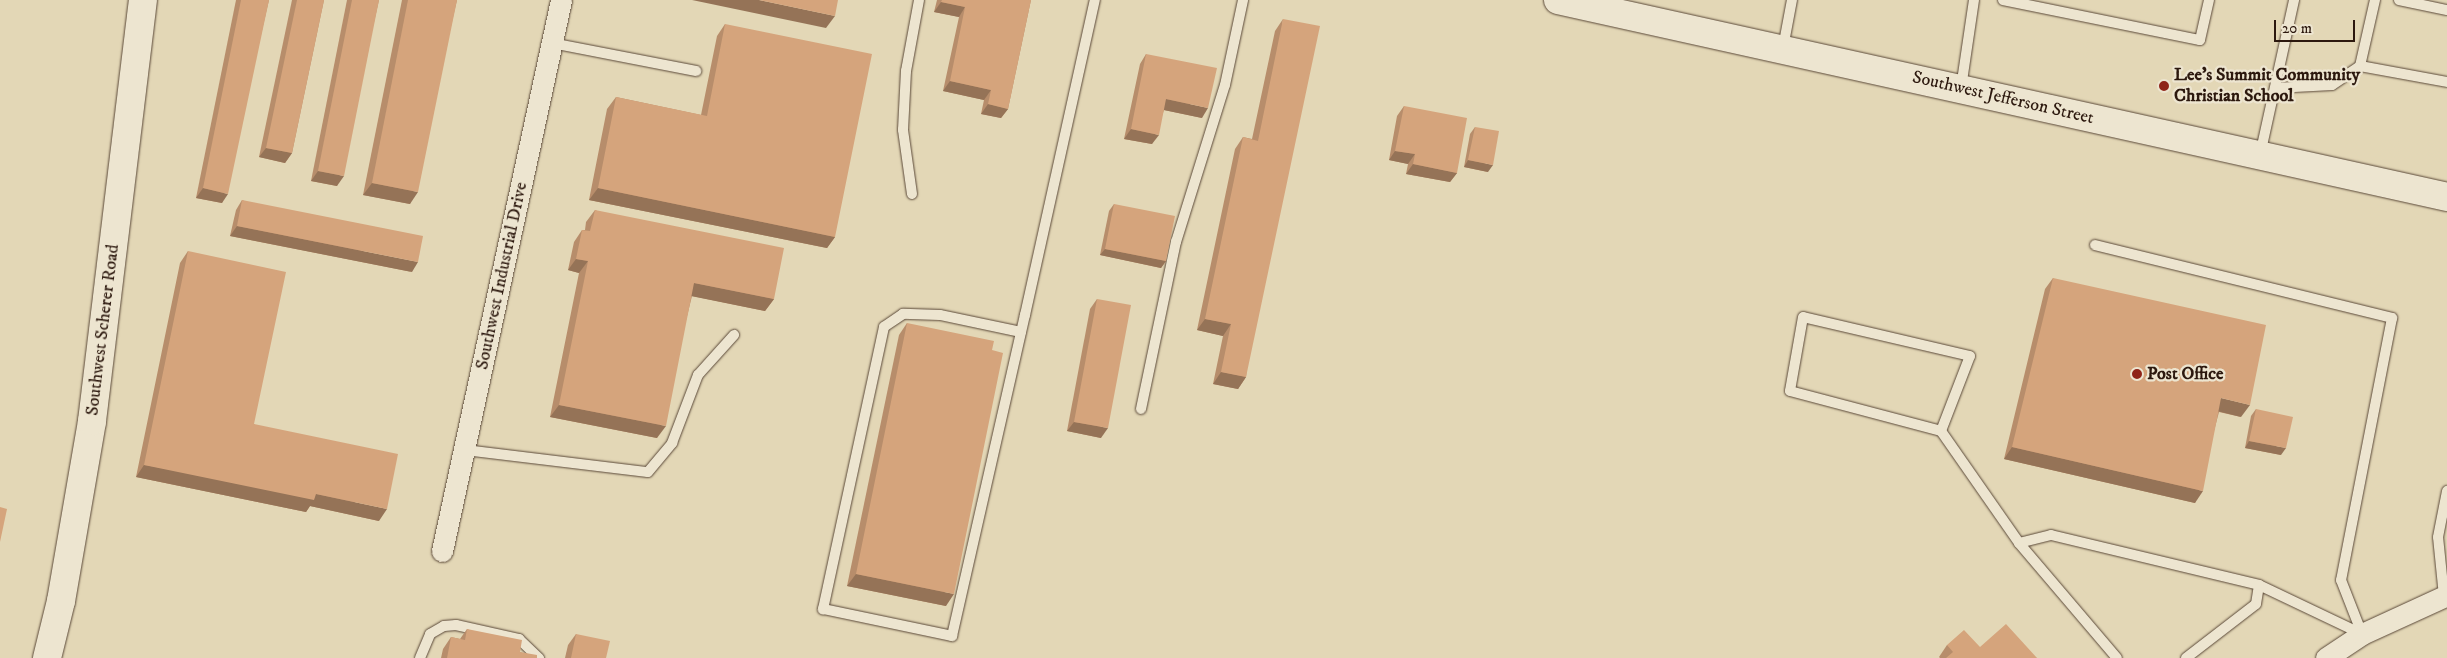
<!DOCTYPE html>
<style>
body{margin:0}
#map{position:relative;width:2447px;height:658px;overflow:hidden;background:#e3d7b6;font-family:"IM FELL DW Pica",serif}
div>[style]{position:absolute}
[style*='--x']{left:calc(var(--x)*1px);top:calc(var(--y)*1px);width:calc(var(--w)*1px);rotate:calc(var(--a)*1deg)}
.roads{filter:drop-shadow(0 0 1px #5a4838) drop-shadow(0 0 1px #5a4838)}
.lane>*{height:10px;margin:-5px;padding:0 5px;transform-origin:5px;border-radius:5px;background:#ede5d0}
.street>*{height:21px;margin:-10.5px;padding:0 10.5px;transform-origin:10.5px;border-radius:10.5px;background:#ede5d0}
.secondary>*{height:28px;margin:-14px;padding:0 14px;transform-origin:14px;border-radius:14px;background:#ede5d0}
.wall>*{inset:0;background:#b78d6b}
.shaded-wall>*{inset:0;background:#957357}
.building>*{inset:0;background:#d5a47c}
.dots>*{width:14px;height:14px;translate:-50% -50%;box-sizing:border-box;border:2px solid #ede5d0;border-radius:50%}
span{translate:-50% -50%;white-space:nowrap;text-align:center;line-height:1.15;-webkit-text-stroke:4.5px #ede5d0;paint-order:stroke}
.poi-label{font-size:18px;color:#2c180e;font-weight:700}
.left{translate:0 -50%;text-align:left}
.street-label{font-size:18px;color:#2c180e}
.scale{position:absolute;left:2274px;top:20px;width:81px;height:22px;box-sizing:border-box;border:2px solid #2c180e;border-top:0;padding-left:6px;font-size:15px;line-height:18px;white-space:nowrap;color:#2c180e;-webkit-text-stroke:4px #ede5d0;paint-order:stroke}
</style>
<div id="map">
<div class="roads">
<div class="lane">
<i style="--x:2003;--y:0;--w:201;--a:11.5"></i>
<i style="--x:2200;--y:40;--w:41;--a:-77.3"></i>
<i style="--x:2399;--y:0;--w:49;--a:11.8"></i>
<i style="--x:552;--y:43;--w:147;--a:11"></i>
<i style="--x:1783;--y:48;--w:49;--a:-79.4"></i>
<i style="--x:2360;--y:66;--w:88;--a:10.4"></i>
<i style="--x:1961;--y:88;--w:89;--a:-81.6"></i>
<i style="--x:2275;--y:88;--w:57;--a:-3"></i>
<i style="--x:2332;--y:85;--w:34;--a:-34"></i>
<i style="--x:2360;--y:66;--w:68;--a:-77.2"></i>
<i style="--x:2260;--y:155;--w:159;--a:-77.6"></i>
<i style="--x:912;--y:194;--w:65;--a:-98"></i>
<i style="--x:903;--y:130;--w:59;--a:-87.1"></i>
<i style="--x:906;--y:71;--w:72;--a:-79.6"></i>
<i style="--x:2095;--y:245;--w:306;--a:13.8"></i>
<i style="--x:2392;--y:318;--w:267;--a:101"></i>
<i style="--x:2341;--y:580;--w:58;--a:68.7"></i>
<i style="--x:1021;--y:332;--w:83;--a:-168.1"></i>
<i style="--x:940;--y:315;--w:37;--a:-178"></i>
<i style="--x:903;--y:314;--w:23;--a:146"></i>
<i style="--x:884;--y:327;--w:289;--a:102.2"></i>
<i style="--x:823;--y:609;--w:132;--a:11.8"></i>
<i style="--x:952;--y:636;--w:329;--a:-77.2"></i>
<i style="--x:1025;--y:315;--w:323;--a:-77.5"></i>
<i style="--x:1141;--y:409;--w:171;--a:-78.2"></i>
<i style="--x:1176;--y:242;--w:164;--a:-72.7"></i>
<i style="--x:1225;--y:85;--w:87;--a:-78"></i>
<i style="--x:1941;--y:431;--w:80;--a:-68.9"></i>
<i style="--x:1970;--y:356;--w:171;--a:-166.9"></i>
<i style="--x:1803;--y:317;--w:75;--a:100"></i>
<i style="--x:1790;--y:391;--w:156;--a:14.8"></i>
<i style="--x:1941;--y:431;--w:136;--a:55.1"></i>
<i style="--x:2019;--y:543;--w:151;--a:49.6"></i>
<i style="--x:465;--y:450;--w:184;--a:6.9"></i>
<i style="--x:648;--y:472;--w:38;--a:-50"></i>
<i style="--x:672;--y:443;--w:73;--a:-69.1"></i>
<i style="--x:698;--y:375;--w:54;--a:-48"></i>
<i style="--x:2019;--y:543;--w:33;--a:-14"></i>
<i style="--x:2051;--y:535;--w:214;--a:13.5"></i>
<i style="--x:2259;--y:585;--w:114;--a:25.4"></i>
<i style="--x:2444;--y:596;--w:59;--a:-95.8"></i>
<i style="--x:2438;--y:537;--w:47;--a:-78.9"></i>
<i style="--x:420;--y:658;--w:26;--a:-67"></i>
<i style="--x:430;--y:634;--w:16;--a:-30"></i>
<i style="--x:444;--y:626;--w:12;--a:-5"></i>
<i style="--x:456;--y:625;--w:65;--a:12.5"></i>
<i style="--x:519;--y:639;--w:28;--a:44"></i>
<i style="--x:2186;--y:658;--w:88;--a:-37.6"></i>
<i style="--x:2256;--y:604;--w:19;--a:-81"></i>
</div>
<div class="street">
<i style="--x:442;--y:551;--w:564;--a:-77.81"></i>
<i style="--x:2326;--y:658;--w:43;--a:-33.7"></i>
<i style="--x:2362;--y:634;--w:94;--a:-24.6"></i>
</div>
<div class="secondary">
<i style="--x:1558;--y:0;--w:911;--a:12.49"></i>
<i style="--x:47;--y:658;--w:59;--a:-76.2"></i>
<i style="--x:61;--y:601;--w:183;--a:-80.2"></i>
<i style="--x:92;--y:421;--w:424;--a:-83.1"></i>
</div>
</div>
<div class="wall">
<i style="clip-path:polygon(236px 0,269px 0,222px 203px,196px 198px)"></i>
<i style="clip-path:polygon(292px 0,324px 0,292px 153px,285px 163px,259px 157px)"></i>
<i style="clip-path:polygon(347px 0,379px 0,337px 186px,311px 181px)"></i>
<i style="clip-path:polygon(402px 0,457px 0,410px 204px,363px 195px)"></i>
<i style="clip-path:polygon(937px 0,1031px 0,1008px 109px,1001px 118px,981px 114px,984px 100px,943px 91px,959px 17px,934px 12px)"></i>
<i style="clip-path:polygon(1283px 19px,1246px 377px,1238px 389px,1213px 384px,1223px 336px,1197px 330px,1235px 149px,1243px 137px,1252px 139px,1275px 31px)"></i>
<i style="clip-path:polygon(725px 24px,835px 237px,827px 248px,589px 200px,607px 109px,616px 97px,701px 115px,717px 36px)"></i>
<i style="clip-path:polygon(1146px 54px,1202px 118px,1164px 110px,1152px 144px,1124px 139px,1140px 64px)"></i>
<i style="clip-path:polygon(1404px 106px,1457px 173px,1450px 182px,1406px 174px,1408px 164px,1389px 160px,1397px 116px)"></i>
<i style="clip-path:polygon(1475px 127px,1488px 172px,1464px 167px,1470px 134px)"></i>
<i style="clip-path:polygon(242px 200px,412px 272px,230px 236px,236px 210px)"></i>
<i style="clip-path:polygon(1114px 204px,1166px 261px,1161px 268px,1100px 255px,1109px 211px)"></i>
<i style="clip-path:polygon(595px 210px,774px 299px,765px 311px,692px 296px,657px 438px,550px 417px,579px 273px,568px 270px,574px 242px,582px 230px,585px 230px,586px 222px)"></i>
<i style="clip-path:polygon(188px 251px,254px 424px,379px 521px,310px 506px,306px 512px,136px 477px,180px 263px)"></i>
<i style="clip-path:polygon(2053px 278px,2241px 417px,2219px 412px,2195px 503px,2004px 459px,2045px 289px)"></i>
<i style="clip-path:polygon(1097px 299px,1101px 438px,1067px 431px,1090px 309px)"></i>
<i style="clip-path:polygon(907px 323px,946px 606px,847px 586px,899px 335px)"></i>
<i style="clip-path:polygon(2256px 409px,2281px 455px,2245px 448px,2251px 416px)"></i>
<i style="clip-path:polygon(467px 629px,520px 652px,537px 658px,441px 658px,443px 649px,451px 637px,460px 639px)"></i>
<i style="clip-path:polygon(576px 634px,606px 658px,565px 658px,568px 645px)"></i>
<i style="clip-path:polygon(1947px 645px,1980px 647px,2037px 658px,1940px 658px,1939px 657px)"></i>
</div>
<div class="shaded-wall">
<i style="clip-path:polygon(692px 0,759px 0,835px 16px,826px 28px)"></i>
<i style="clip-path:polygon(941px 2px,965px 7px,959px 17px,934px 12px)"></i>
<i style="clip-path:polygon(950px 81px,991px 90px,984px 100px,943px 91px)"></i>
<i style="clip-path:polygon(1166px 99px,1208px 108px,1202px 118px,1159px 109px)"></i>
<i style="clip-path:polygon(988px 104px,1008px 109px,1001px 118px,981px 114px)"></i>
<i style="clip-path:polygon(1131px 129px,1159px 135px,1152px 144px,1124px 139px)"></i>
<i style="clip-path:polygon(266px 148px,292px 153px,285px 163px,259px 157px)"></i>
<i style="clip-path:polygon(1395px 151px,1415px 154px,1408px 164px,1389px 160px)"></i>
<i style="clip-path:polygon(1468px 160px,1493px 165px,1488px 172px,1464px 167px)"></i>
<i style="clip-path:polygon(1413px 164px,1457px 173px,1450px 182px,1406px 174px)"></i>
<i style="clip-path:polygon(318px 171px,344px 176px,337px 186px,311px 181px)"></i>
<i style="clip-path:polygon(372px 183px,418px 192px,410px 204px,363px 195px)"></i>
<i style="clip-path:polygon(203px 188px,228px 194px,222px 203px,196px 198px)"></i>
<i style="clip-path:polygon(598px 188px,835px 237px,827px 248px,589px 200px)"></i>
<i style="clip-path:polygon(237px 226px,418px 262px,412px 272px,230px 236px)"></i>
<i style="clip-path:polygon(1105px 249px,1166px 261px,1161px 268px,1100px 255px)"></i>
<i style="clip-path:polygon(576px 259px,588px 261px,579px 273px,568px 270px)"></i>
<i style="clip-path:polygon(694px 283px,774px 299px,765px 311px,686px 295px)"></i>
<i style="clip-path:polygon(1205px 319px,1231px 324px,1223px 336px,1197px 330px)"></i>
<i style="clip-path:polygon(1221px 372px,1246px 377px,1238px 389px,1213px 384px)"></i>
<i style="clip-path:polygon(2221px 398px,2250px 405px,2241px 417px,2213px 410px)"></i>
<i style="clip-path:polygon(559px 405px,666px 426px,657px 438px,550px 417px)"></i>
<i style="clip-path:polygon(1074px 422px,1108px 428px,1101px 438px,1067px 431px)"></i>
<i style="clip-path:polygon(2249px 441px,2286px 448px,2281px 455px,2245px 448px)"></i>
<i style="clip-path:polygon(2012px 447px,2203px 491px,2195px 503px,2004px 459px)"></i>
<i style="clip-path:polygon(144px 465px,316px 494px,387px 509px,379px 521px,310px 506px,306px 512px,136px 477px)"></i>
<i style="clip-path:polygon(856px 574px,954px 594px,946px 606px,847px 586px)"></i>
</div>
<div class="building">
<i style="clip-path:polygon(241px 0,269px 0,228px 194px,203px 188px)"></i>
<i style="clip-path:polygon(297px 0,324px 0,292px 153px,266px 148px)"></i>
<i style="clip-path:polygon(352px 0,379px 0,344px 176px,318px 171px)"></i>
<i style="clip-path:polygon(408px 0,457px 0,418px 192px,372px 183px)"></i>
<i style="clip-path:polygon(759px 0,838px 0,835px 16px)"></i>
<i style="clip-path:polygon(942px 0,1031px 0,1008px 109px,988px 104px,991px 90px,950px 81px,965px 7px,941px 2px)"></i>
<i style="clip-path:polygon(1283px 19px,1320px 26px,1246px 377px,1221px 372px,1231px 324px,1205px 319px,1243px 137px,1258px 141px)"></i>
<i style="clip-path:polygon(725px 24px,872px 54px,835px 237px,598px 188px,616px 97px,707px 116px)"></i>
<i style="clip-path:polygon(1146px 54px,1217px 68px,1208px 108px,1166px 99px,1159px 135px,1131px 129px)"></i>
<i style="clip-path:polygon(1404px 106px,1467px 118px,1457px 173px,1413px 164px,1415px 154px,1395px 151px)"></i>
<i style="clip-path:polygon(1475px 127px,1499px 131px,1493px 165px,1468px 160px)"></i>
<i style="clip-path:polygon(242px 200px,423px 236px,418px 262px,237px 226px)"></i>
<i style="clip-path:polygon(1114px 204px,1175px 216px,1166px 261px,1105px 249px)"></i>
<i style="clip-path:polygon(595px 210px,784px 248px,774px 299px,694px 283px,666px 426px,559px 405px,588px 261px,576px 259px,582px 230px,590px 231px)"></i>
<i style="clip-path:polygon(188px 251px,286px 272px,254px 424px,398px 454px,387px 509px,316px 494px,314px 500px,144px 465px)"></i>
<i style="clip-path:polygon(2053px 278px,2266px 325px,2250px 405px,2221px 398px,2203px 491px,2012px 447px)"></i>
<i style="clip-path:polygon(1097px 299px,1131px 305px,1108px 428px,1074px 422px)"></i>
<i style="clip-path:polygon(907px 323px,994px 341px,992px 350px,1003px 353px,954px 594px,856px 574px)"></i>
<i style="clip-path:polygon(2256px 409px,2293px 417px,2286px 448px,2249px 441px)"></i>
<i style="clip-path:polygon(0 507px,7px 509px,0 542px)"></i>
<i style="clip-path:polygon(2006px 624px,2037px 658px,1946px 658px,1953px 652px,1947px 645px,1964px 630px,1980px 647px)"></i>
<i style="clip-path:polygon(467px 629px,522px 640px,520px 652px,537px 655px,537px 658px,447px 658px,451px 637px,465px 640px)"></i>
<i style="clip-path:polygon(576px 634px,610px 641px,606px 658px,571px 658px)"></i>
</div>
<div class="dots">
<i style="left:2164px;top:86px;background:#8f2418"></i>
<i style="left:2137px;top:374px;background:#8f2418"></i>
</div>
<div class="poi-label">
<span class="left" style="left:2174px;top:86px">Lee's Summit Community<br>Christian School</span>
<span class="left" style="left:2147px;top:374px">Post Office</span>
</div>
<div class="street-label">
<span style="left:2003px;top:98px;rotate:13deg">Southwest Jefferson Street</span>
<span style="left:502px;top:276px;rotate:-78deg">Southwest Industrial Drive</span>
<span style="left:103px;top:330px;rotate:-83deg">Southwest Scherer Road</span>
</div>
<div class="scale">20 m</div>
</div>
